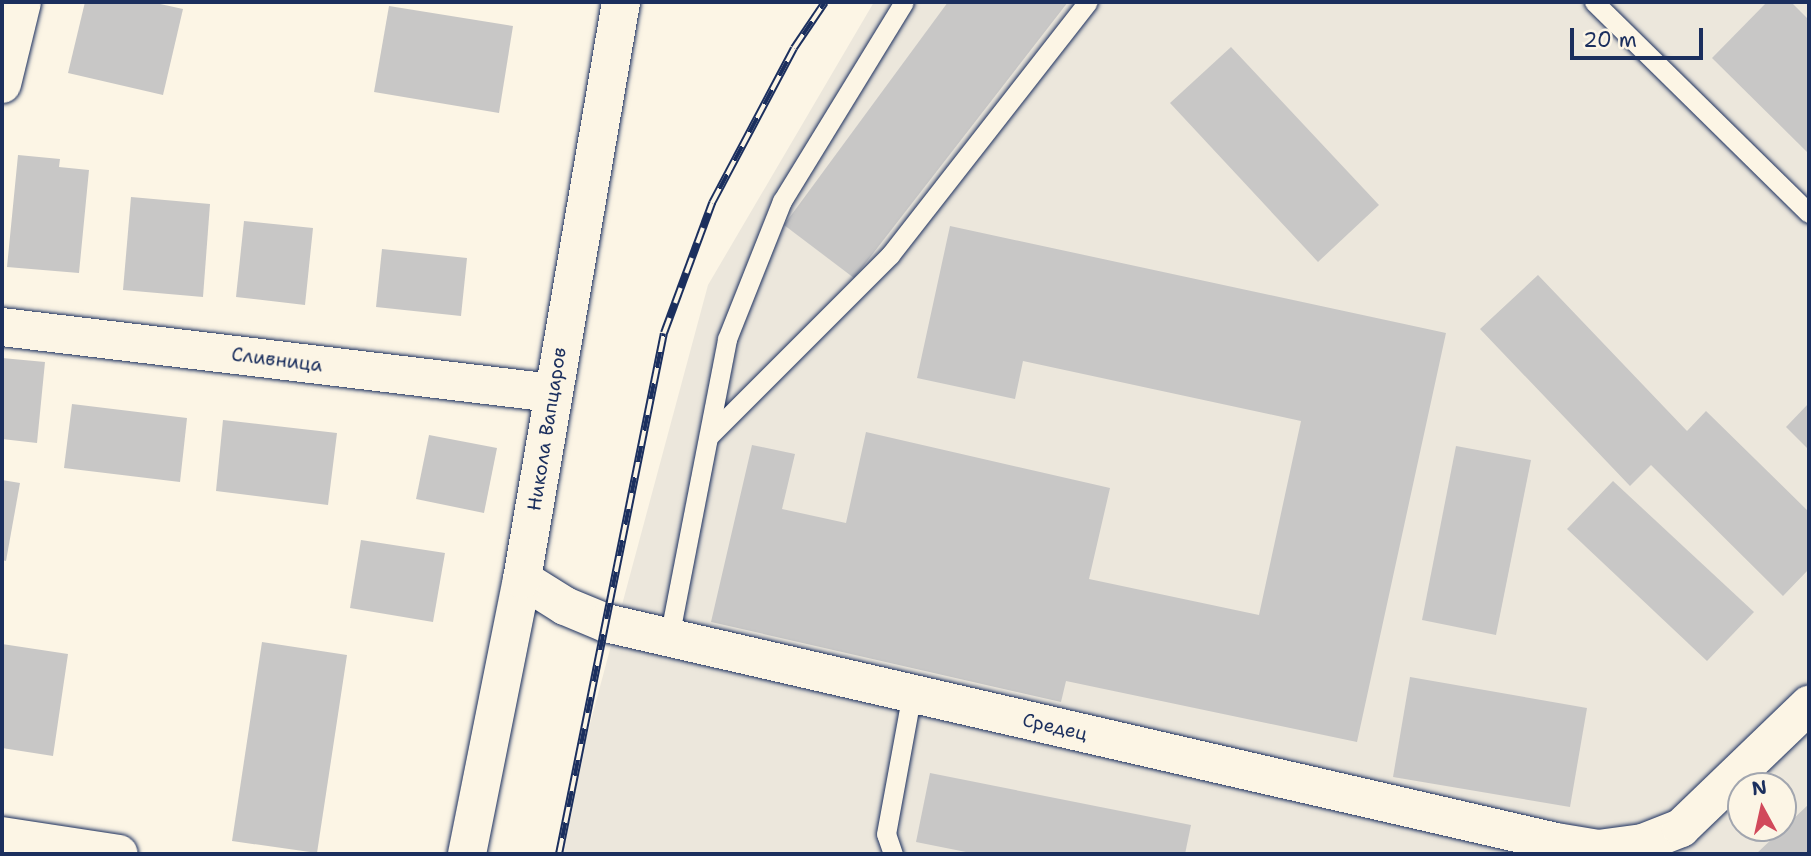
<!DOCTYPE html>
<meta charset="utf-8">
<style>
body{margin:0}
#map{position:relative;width:1811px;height:856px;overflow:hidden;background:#fcf5e5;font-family:"Shantell Sans",sans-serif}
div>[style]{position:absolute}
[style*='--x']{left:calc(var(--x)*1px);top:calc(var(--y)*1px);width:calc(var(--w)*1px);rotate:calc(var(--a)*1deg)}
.built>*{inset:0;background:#ece7dc}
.building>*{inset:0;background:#c8c7c6}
.roads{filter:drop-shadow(0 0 2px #1b2f5e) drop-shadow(0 0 2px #1b2f5e)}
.lane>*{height:19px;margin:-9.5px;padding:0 9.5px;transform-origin:9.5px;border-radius:9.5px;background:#fcf5e5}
.street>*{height:38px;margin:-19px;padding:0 19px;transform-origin:19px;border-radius:19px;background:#fcf5e5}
.rail>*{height:8px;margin-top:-4px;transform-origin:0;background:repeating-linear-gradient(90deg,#fcf5e5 0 16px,#1b2f5e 0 32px);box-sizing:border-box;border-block:2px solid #1b2f5e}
span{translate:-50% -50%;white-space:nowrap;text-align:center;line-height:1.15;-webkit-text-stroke:6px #fcf5e5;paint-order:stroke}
.street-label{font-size:19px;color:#1b2f5e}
.frame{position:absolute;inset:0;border:4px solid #1b2f5e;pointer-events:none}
.north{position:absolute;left:1727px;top:772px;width:70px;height:70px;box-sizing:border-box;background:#fcf5e5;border:2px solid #a2a6af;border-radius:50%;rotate:352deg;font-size:19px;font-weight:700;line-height:28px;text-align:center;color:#1b2f5e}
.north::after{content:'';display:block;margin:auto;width:24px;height:32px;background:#d1495b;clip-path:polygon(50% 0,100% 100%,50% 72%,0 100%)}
.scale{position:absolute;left:1570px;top:28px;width:133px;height:32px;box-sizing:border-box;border:4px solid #1b2f5e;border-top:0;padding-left:9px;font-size:21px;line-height:24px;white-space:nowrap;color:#1b2f5e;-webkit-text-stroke:5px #fcf5e5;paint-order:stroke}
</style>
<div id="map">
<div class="built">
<i style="clip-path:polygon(evenodd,874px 2px,1809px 2px,1809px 854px,555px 854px,708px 285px,874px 2px,1741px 786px,1783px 786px,1783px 828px,1741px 828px,1741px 786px)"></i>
</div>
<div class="building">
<i style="clip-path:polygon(85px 2px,151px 2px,183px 9px,163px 95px,68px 73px)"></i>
<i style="clip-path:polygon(948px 2px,1068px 2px,854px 278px,784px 225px)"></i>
<i style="clip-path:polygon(1767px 2px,1791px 2px,1809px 20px,1809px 154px,1712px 58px)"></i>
<i style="clip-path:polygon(389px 6px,513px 26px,499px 113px,374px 92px)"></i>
<i style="clip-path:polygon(1231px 47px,1379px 205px,1318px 262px,1170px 103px)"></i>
<i style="clip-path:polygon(18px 155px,60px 159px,59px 167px,89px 170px,79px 273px,7px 267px)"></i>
<i style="clip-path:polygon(131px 197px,210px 204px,203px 297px,123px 290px)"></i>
<i style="clip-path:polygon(244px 221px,313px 228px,305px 305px,236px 297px)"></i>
<i style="clip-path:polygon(950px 226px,1446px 333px,1357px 742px,1066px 681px,1061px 702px,711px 622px,752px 445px,795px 454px,782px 509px,846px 523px,866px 432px,1110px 488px,1089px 579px,1259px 615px,1301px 421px,1023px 361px,1015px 399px,917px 378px)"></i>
<i style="clip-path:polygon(382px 249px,467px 258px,461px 316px,376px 307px)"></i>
<i style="clip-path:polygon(1538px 275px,1687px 431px,1706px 411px,1809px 512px,1809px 569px,1783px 596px,1651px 465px,1630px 486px,1480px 329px)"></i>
<i style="clip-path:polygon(2px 358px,45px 362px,37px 443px,2px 439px)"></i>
<i style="clip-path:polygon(1809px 403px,1809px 450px,1786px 427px)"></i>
<i style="clip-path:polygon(72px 404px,187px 418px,180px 482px,64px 468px)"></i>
<i style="clip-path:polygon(223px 420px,337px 433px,328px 505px,216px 491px)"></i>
<i style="clip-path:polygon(429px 435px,497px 448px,484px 513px,416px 499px)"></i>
<i style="clip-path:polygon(1456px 446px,1531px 460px,1496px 635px,1422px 620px)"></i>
<i style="clip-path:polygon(2px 480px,20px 483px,6px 561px,2px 560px)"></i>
<i style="clip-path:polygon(1613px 481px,1754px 612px,1707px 661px,1567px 529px)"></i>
<i style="clip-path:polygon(361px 540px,445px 553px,433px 622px,350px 608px)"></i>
<i style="clip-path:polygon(262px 642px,347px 655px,317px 853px,232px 841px)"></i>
<i style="clip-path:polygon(2px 644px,68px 654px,53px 756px,2px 748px)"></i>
<i style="clip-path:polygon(1410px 677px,1587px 708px,1570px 807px,1393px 777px)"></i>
<i style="clip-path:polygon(930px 773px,1191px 825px,1185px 854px,976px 854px,916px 842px)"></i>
<i style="clip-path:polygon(1809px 804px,1809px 854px,1756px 854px)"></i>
</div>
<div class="roads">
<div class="lane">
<i style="--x:1594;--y:2;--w:301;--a:44.5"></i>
<i style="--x:710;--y:435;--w:255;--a:-45"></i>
<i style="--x:890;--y:255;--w:321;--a:-52"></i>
<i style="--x:669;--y:638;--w:305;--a:-79"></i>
<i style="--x:727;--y:339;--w:149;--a:-68.3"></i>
<i style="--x:782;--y:201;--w:233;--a:-58.5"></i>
<i style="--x:893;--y:854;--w:21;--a:-109"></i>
<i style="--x:886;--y:834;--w:143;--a:-79.6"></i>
</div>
<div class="street">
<i style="--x:2;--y:84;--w:84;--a:-76.3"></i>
<i style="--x:2;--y:327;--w:554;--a:6.84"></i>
<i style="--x:522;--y:579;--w:51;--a:32.1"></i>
<i style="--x:565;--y:606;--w:44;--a:22.5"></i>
<i style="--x:606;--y:623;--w:975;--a:12.98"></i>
<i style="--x:1556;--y:842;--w:43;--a:9.5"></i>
<i style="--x:1598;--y:849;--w:45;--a:-7.6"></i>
<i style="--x:1643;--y:843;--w:41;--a:-21.5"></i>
<i style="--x:1681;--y:828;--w:178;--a:-43.9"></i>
<i style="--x:2;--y:836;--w:118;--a:8.7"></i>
<i style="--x:467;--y:854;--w:280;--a:-78.7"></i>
<i style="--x:522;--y:579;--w:585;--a:-80.26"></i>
</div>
</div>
<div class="rail">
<i style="--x:559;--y:854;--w:531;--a:-78.61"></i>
<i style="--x:664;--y:333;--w:139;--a:-69.7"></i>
<i style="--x:712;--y:203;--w:175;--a:-62.1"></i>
<i style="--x:794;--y:48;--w:55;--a:-56"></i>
</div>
<div class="street-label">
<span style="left:277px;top:360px;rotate:7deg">Сливница</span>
<span style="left:547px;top:429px;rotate:-81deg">Никола Вапцаров</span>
<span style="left:1055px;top:727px;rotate:13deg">Средец</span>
</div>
<div class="frame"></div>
<div class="north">N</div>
<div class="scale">20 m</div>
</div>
